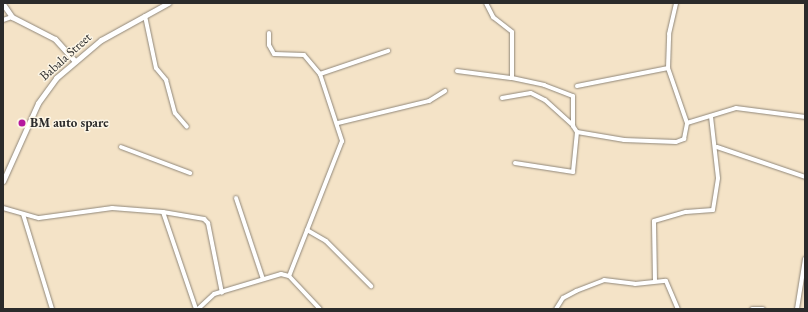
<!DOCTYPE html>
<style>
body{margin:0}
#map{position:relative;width:808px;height:312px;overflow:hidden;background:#f4e3c7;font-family:"EB Garamond",serif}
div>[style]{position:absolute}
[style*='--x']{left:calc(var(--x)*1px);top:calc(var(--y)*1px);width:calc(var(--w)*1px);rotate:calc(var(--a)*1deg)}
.roads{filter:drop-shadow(0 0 1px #908779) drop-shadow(0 0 1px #908779)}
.minor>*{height:4px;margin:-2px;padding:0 2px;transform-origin:2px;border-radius:2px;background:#fff}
.tertiary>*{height:5px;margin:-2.5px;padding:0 2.5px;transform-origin:2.5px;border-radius:2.5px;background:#fff}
.dots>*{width:11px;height:11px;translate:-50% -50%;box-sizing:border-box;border:2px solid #fcf5e5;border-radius:50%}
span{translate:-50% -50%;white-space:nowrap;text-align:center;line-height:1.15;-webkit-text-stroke:3px #fcf5e5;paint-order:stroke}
.street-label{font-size:13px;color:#2b2b2b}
.poi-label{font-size:13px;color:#2b2b2b;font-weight:700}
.left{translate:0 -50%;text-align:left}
.frame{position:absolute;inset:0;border:4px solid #2b2b2b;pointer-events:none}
</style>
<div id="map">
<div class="roads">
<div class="minor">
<i style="--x:486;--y:3;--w:16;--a:63"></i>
<i style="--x:493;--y:17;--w:24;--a:38"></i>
<i style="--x:512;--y:32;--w:46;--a:90"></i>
<i style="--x:512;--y:78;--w:33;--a:12"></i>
<i style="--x:544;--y:85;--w:31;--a:21"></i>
<i style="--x:573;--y:96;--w:30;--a:90"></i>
<i style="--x:573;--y:126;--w:7;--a:56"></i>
<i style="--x:577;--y:132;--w:48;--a:9.7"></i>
<i style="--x:624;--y:140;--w:52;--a:2.2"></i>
<i style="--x:676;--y:142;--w:9;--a:-21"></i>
<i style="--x:684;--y:139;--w:16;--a:-79"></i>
<i style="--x:687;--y:123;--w:58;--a:-109.1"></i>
<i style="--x:668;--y:68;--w:34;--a:-88"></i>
<i style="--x:669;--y:34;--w:32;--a:-77"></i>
<i style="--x:145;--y:16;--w:53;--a:78.1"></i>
<i style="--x:156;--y:68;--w:16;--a:50"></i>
<i style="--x:166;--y:80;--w:34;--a:75"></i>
<i style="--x:175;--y:113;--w:18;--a:49"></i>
<i style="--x:3;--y:20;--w:9;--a:-18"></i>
<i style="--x:269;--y:33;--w:12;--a:90"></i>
<i style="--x:269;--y:45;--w:10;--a:61"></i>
<i style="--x:274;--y:54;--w:30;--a:2"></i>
<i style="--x:304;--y:55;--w:25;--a:50"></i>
<i style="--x:320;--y:74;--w:71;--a:71.8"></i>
<i style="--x:342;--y:141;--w:145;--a:111.4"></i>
<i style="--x:457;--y:71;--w:54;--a:7.4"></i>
<i style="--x:320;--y:74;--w:72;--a:-18.7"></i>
<i style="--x:577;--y:86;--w:93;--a:-11.2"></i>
<i style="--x:502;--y:98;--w:29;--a:-10"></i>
<i style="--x:531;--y:93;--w:16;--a:27"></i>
<i style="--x:545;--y:100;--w:38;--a:42"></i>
<i style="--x:338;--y:123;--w:94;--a:-13.6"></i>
<i style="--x:429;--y:101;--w:19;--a:-32"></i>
<i style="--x:687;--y:123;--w:51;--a:-17"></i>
<i style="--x:736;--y:108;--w:70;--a:7.4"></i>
<i style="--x:121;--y:147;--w:74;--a:20.6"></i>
<i style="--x:717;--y:147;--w:93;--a:18.8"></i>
<i style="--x:515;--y:163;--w:59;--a:8.8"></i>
<i style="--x:573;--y:172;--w:40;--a:-84.3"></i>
<i style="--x:236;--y:198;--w:85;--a:71.6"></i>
<i style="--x:3;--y:208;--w:37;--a:16"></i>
<i style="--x:39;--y:218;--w:74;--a:-7.8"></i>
<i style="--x:112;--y:208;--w:51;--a:4.5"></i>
<i style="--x:163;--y:212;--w:102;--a:71.2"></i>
<i style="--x:163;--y:212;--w:42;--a:9.7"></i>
<i style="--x:204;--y:219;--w:6;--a:45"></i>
<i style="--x:208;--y:223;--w:71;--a:78.7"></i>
<i style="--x:23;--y:214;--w:99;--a:73"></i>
<i style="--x:307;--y:230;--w:22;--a:30"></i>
<i style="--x:326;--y:241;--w:64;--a:45"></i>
<i style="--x:655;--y:281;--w:60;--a:-91"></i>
<i style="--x:654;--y:221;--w:33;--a:-16"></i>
<i style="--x:686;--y:212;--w:27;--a:-4"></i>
<i style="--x:713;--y:210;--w:32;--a:-81"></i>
<i style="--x:718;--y:178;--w:61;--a:-96.5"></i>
<i style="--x:198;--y:309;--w:22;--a:-43"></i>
<i style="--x:214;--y:294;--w:70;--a:-16.6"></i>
<i style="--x:281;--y:274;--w:8;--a:14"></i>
<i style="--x:289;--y:276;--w:45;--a:46.8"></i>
<i style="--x:556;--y:309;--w:13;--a:-58"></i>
<i style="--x:563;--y:298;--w:15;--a:-28"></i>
<i style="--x:576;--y:291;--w:30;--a:-21"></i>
<i style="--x:604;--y:280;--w:31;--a:7"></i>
<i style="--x:635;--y:284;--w:31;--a:-6"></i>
<i style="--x:666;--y:281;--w:30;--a:67"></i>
<i style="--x:752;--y:309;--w:11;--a:0"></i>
<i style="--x:797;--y:309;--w:51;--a:-80.9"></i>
</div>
<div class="tertiary">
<i style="--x:3;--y:4;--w:16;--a:55"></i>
<i style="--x:12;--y:17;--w:48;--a:27.1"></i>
<i style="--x:55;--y:39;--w:30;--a:48"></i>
<i style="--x:3;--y:181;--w:85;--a:-65.8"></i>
<i style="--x:38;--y:103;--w:31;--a:-54"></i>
<i style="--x:56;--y:78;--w:59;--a:-40.2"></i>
<i style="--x:101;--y:40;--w:77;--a:-28.9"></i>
</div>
</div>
<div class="dots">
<i style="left:22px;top:123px;background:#b5179e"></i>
</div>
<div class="street-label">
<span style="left:66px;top:57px;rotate:-42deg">Babala Street</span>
</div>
<div class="poi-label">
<span class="left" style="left:30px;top:123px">BM auto spare</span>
</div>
<div class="frame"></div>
</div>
